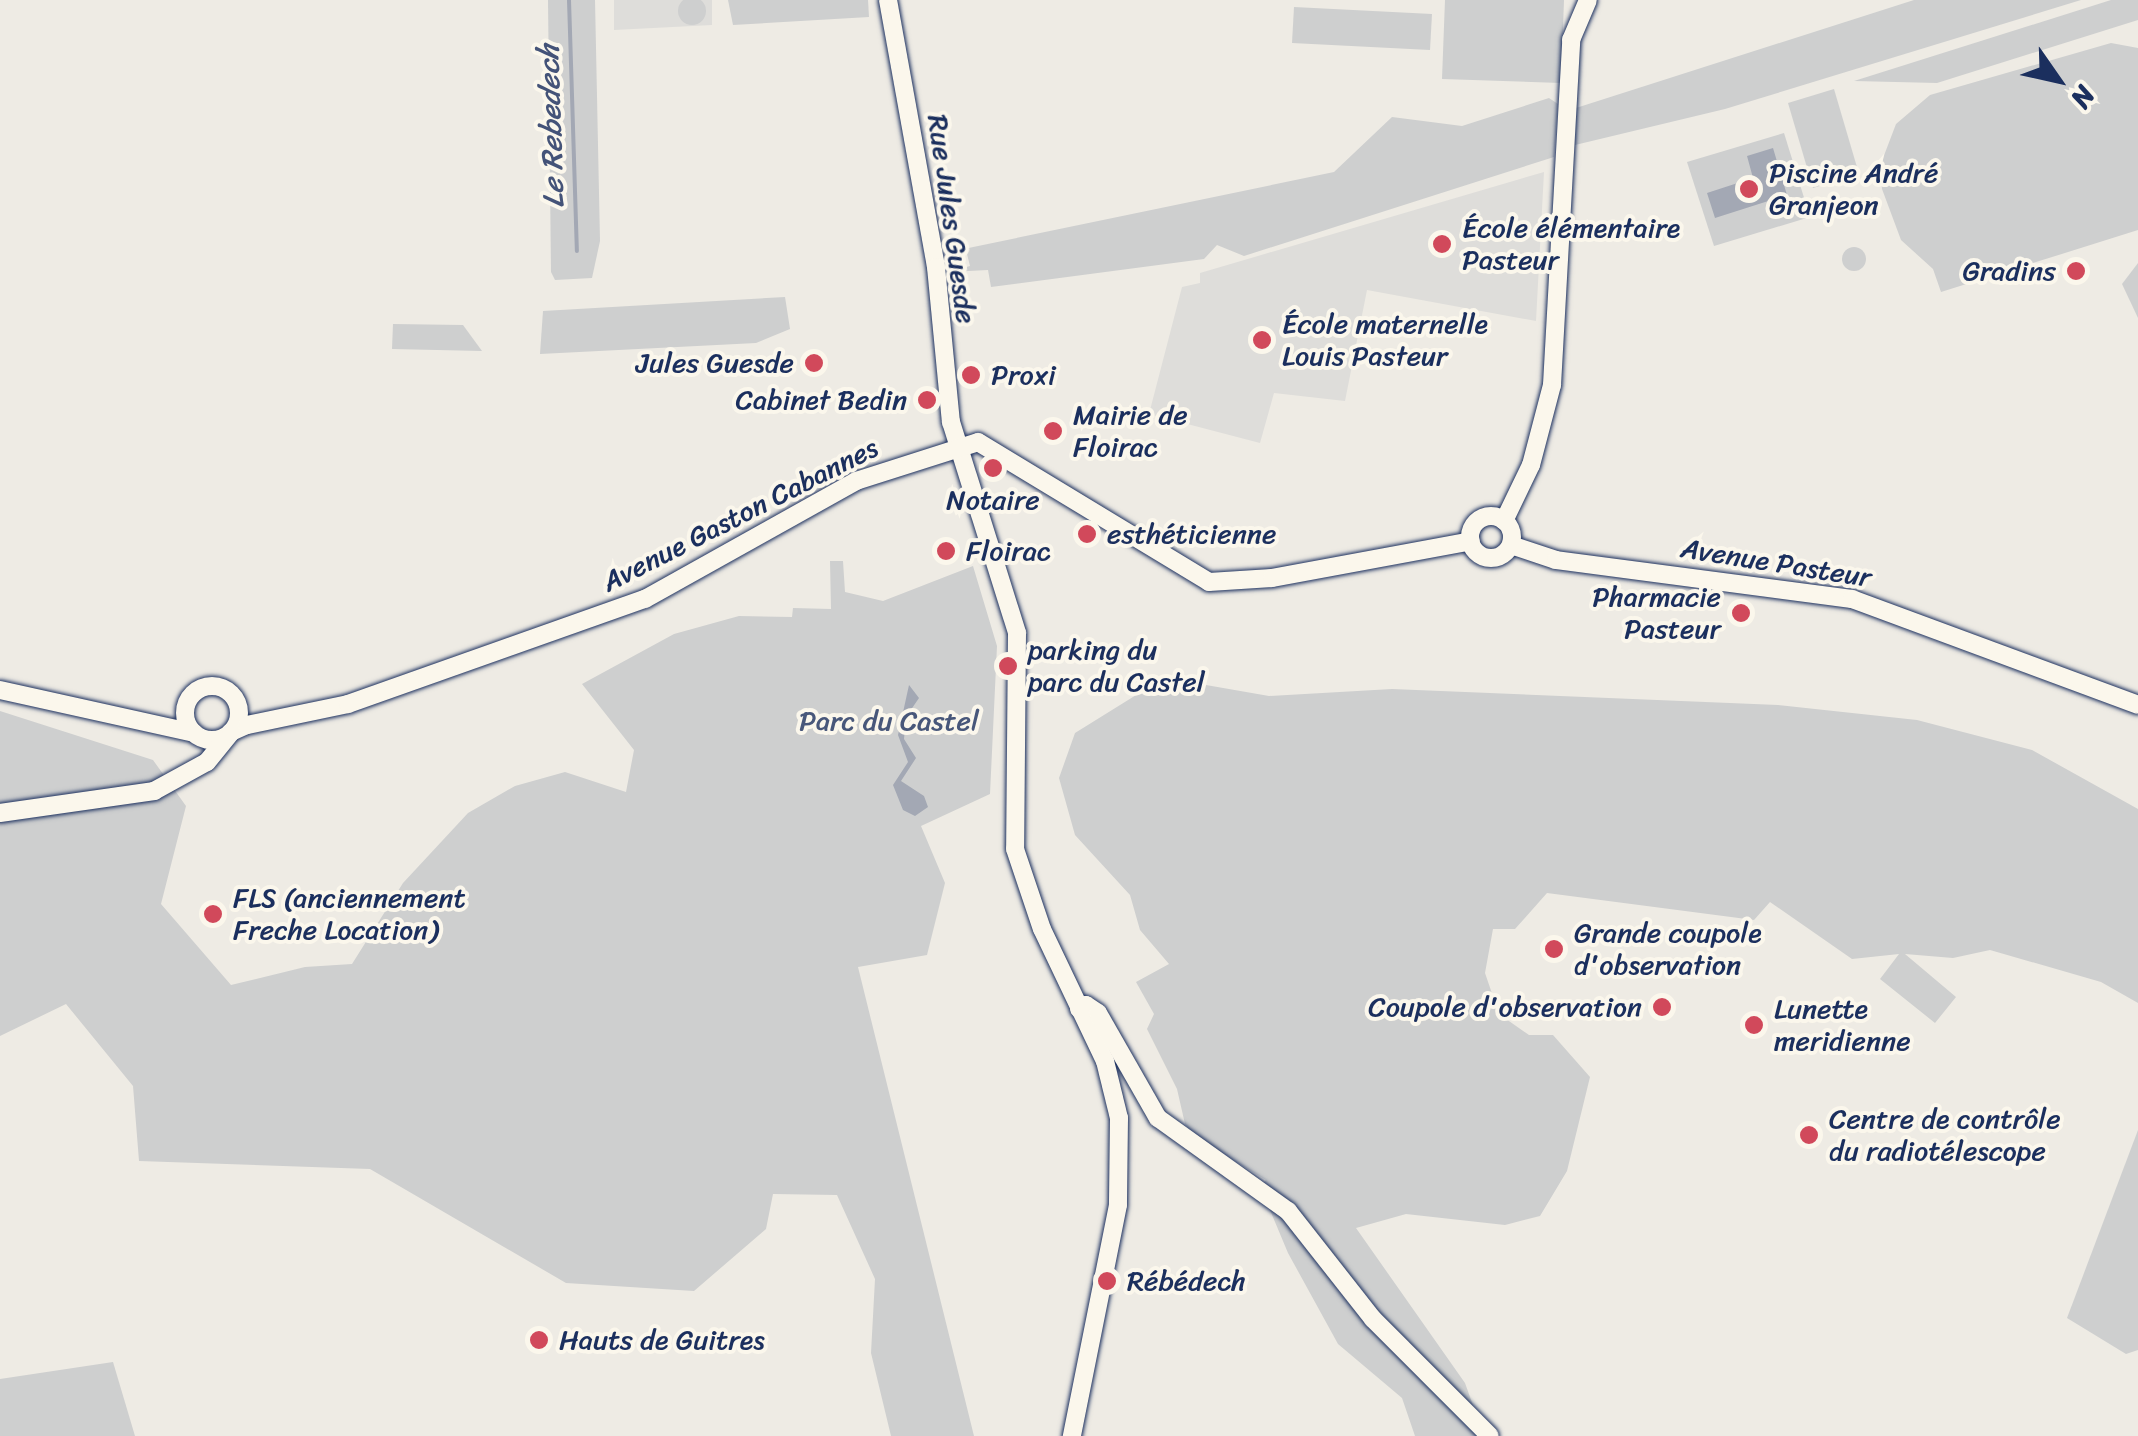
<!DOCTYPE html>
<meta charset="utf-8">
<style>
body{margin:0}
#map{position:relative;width:2138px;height:1436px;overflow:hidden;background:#eeebe4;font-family:Sriracha,sans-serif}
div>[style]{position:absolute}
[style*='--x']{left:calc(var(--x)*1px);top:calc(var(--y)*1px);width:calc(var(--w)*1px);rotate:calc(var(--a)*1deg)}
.built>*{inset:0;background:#deddda}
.green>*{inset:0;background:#cecfcf}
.round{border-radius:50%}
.water>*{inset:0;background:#a3a8b4}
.stream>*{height:4px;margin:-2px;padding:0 2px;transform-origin:2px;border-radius:2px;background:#a3a8b4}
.roads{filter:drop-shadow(0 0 2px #1b2f5e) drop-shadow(0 0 2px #1b2f5e)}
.secondary>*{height:18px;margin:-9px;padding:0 9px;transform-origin:9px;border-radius:9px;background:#fbf7ec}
.secondary>.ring{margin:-9px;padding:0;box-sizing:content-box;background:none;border:18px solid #fbf7ec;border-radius:50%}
.dots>*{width:28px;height:28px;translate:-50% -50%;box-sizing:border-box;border:5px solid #fbf7ec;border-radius:50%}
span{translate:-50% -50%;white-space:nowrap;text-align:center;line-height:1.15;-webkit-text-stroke:8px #fbf7ec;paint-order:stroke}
.poi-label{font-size:28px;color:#1b2f5e}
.left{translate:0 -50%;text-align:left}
.right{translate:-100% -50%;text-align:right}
.street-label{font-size:28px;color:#1b2f5e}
.park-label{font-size:28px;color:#48577a}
.water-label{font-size:30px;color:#445378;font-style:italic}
.north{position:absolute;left:2008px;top:30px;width:100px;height:100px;-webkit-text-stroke:8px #fbf7ec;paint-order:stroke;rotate:124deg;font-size:28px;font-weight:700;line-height:40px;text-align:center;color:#1b2f5e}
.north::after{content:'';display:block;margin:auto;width:35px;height:45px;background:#1b2f5e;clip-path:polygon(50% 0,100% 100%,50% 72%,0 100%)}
</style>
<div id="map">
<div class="built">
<i style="clip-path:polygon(614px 0,712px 0,712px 25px,614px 30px)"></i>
<i style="clip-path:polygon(1544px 172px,1536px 321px,1367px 290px,1345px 401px,1274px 393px,1260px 443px,1149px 414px,1182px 287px,1200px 283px,1200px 273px)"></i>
</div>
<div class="green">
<i class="round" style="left:678px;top:-3px;width:28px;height:28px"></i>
<i style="clip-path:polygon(548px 0,595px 0,600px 241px,592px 278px,555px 280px,551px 272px)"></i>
<i style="clip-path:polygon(728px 0,868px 0,869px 17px,733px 25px)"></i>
<i style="clip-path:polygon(1445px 0,1564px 0,1561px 83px,1442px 79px)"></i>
<i style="clip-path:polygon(1914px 0,2081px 0,1725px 109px,1575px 145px,1576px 108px)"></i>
<i style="clip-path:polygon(2111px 0,2138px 0,2138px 20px,1937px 83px,1854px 81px)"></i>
<i style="clip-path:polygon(1294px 7px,1432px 14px,1430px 50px,1292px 43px)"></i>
<i style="clip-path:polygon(2111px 43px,2138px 48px,2138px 230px,1941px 292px,1933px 269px,1901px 240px,1882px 189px,1880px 166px,1896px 124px,1930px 95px)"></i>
<i style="clip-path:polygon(1834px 89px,1859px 174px,1813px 188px,1788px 103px)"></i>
<i style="clip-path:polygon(1549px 98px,1558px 104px,1554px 157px,1244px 256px,1217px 245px,1204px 259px,991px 287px,988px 270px,949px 272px,970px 266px,967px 254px,954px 251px,1334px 172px,1392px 117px,1462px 126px)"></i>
<i style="clip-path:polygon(1784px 133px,1810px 217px,1714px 246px,1687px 162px)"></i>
<i class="round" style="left:1842px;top:247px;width:24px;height:24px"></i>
<i style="clip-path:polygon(2138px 263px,2138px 318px,2122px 284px)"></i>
<i style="clip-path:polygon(785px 297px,790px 329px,756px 343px,540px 354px,543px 311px)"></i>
<i style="clip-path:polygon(393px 324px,463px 325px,482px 351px,392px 349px)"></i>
<i style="clip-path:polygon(830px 561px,843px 561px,845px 592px,883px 601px,973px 566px,997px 646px,990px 794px,921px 826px,945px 883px,927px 955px,858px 967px,974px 1436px,891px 1436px,871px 1353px,875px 1279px,837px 1195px,773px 1194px,766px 1229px,694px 1291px,566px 1283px,370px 1169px,139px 1161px,133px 1086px,66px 1004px,0 1036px,0 711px,153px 760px,186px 806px,161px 904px,231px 985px,305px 967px,352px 964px,403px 883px,468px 813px,515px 786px,565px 772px,626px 792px,634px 750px,582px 684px,674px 634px,739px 616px,792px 617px,793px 608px,831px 609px)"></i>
<i style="clip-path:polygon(1206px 685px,1269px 696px,1392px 689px,1778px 705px,1917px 720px,2032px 750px,2138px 809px,2138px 1003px,2101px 982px,1990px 950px,1953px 958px,1905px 954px,1956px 997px,1935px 1023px,1880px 979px,1899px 954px,1852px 959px,1770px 902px,1754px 920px,1547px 893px,1515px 929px,1493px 929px,1485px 973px,1499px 1014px,1529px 1035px,1553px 1035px,1590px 1077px,1567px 1171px,1540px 1216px,1505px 1225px,1406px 1214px,1356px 1228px,1465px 1383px,1484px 1436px,1415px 1436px,1402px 1398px,1338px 1344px,1288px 1253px,1260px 1186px,1266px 1180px,1197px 1138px,1185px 1124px,1177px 1089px,1147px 1029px,1154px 1014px,1136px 982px,1169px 964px,1140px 930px,1130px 895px,1075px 835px,1059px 778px,1075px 733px,1141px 692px)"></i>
<i style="clip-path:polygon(2138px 1130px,2138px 1350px,2126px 1354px,2067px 1318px)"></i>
<i style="clip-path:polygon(113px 1362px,135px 1436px,0 1436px,0 1379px)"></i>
</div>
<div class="water">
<i style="clip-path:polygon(1773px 148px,1787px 195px,1715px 218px,1707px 193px,1753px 178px,1747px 156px)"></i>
<i style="clip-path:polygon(909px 685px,919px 698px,906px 717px,904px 739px,916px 758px,901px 781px,924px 796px,928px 807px,915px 816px,903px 810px,893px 785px,908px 762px,898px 735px)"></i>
</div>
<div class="stream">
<i style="--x:569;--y:0;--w:251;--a:88.2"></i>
</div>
<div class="roads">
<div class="secondary">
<i style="--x:888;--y:0;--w:271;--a:79.8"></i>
<i style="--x:936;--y:267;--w:156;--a:84.5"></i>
<i style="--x:951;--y:422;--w:221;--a:72.6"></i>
<i style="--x:1017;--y:633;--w:216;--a:90.5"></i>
<i style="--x:1015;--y:849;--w:84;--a:71.4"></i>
<i style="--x:1042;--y:929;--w:146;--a:64.5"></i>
<i style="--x:1105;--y:1061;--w:59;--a:76.2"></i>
<i style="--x:1119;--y:1118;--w:87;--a:90.7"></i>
<i style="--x:1118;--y:1205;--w:236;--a:101.3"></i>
<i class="ring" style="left:1470px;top:516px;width:24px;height:24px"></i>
<i style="--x:1504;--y:521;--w:62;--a:-64.3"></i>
<i style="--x:1531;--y:465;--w:83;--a:-75.3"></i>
<i style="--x:1552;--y:385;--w:346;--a:-86.8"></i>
<i style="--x:1571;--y:40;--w:43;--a:-67"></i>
<i style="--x:1511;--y:545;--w:47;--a:18.4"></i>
<i style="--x:1556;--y:560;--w:299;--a:7.5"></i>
<i style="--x:1852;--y:599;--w:305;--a:20.3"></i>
<i class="ring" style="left:185px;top:686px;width:36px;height:36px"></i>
<i style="--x:0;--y:690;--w:199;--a:12.5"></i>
<i style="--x:0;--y:813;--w:156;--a:-8.1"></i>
<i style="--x:154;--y:791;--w:60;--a:-28.7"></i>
<i style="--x:207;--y:762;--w:38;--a:-51"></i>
<i style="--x:231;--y:732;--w:17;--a:-24"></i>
<i style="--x:247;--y:725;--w:103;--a:-11.7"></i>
<i style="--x:348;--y:704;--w:315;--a:-19.5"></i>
<i style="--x:645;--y:599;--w:242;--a:-29.2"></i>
<i style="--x:856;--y:481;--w:128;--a:-17.7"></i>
<i style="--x:978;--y:442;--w:270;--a:31.2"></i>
<i style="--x:1209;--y:582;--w:63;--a:-3.6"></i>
<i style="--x:1272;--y:578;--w:202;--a:-10.5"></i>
<i style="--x:1079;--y:1009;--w:8;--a:-30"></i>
<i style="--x:1086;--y:1005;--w:14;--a:34"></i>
<i style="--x:1098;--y:1013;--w:121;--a:60.3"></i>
<i style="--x:1158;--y:1118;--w:160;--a:35.6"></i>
<i style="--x:1288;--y:1211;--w:137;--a:51.8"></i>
<i style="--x:1373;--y:1319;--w:165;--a:45"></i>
</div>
</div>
<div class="dots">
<i style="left:1749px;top:189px;background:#d1495b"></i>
<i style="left:1442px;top:244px;background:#d1495b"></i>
<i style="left:2076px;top:271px;background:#d1495b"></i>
<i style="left:1262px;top:340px;background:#d1495b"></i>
<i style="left:814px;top:363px;background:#d1495b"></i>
<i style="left:971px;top:375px;background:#d1495b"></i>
<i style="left:927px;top:400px;background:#d1495b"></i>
<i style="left:1053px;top:431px;background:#d1495b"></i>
<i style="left:993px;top:468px;background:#d1495b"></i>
<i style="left:1087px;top:534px;background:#d1495b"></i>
<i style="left:946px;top:551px;background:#d1495b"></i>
<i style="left:1741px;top:613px;background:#d1495b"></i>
<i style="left:1008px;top:666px;background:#d1495b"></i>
<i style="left:213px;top:914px;background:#d1495b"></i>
<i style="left:1554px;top:949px;background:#d1495b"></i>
<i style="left:1662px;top:1007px;background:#d1495b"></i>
<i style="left:1754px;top:1025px;background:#d1495b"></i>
<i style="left:1809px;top:1135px;background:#d1495b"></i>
<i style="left:1107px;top:1281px;background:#d1495b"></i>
<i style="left:539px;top:1340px;background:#d1495b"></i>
</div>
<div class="poi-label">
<span class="left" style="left:1769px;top:189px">Piscine André<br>Granjeon</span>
<span class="left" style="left:1462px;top:244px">École élémentaire<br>Pasteur</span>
<span class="right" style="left:2056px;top:271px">Gradins</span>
<span class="left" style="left:1282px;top:340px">École maternelle<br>Louis Pasteur</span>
<span class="right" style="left:794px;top:363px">Jules Guesde</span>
<span class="left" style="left:991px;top:375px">Proxi</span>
<span class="right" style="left:907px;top:400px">Cabinet Bedin</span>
<span class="left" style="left:1073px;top:431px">Mairie de<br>Floirac</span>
<span style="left:993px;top:500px">Notaire</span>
<span class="left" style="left:1107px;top:534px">esthéticienne</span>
<span class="left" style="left:966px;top:551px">Floirac</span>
<span class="right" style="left:1721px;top:613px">Pharmacie<br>Pasteur</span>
<span class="left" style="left:1028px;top:666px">parking du<br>parc du Castel</span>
<span class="left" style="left:233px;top:914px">FLS (anciennement<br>Freche Location)</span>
<span class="left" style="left:1574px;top:949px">Grande coupole<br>d'observation</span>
<span class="right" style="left:1642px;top:1007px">Coupole d'observation</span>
<span class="left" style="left:1774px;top:1025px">Lunette<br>meridienne</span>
<span class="left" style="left:1829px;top:1135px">Centre de contrôle<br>du radiotélescope</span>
<span class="left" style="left:1127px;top:1281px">Rébédech</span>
<span class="left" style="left:559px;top:1340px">Hauts de Guitres</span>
</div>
<div class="street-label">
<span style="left:952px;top:219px;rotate:82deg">Rue Jules Guesde</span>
<span style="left:740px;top:515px;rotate:-27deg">Avenue Gaston Cabannes</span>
<span style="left:1776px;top:563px;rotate:9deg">Avenue Pasteur</span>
</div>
<div class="park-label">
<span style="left:889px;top:721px">Parc du Castel</span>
</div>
<div class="water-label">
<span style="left:551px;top:126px;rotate:-92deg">Le Rebedech</span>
</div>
<div class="north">N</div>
</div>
